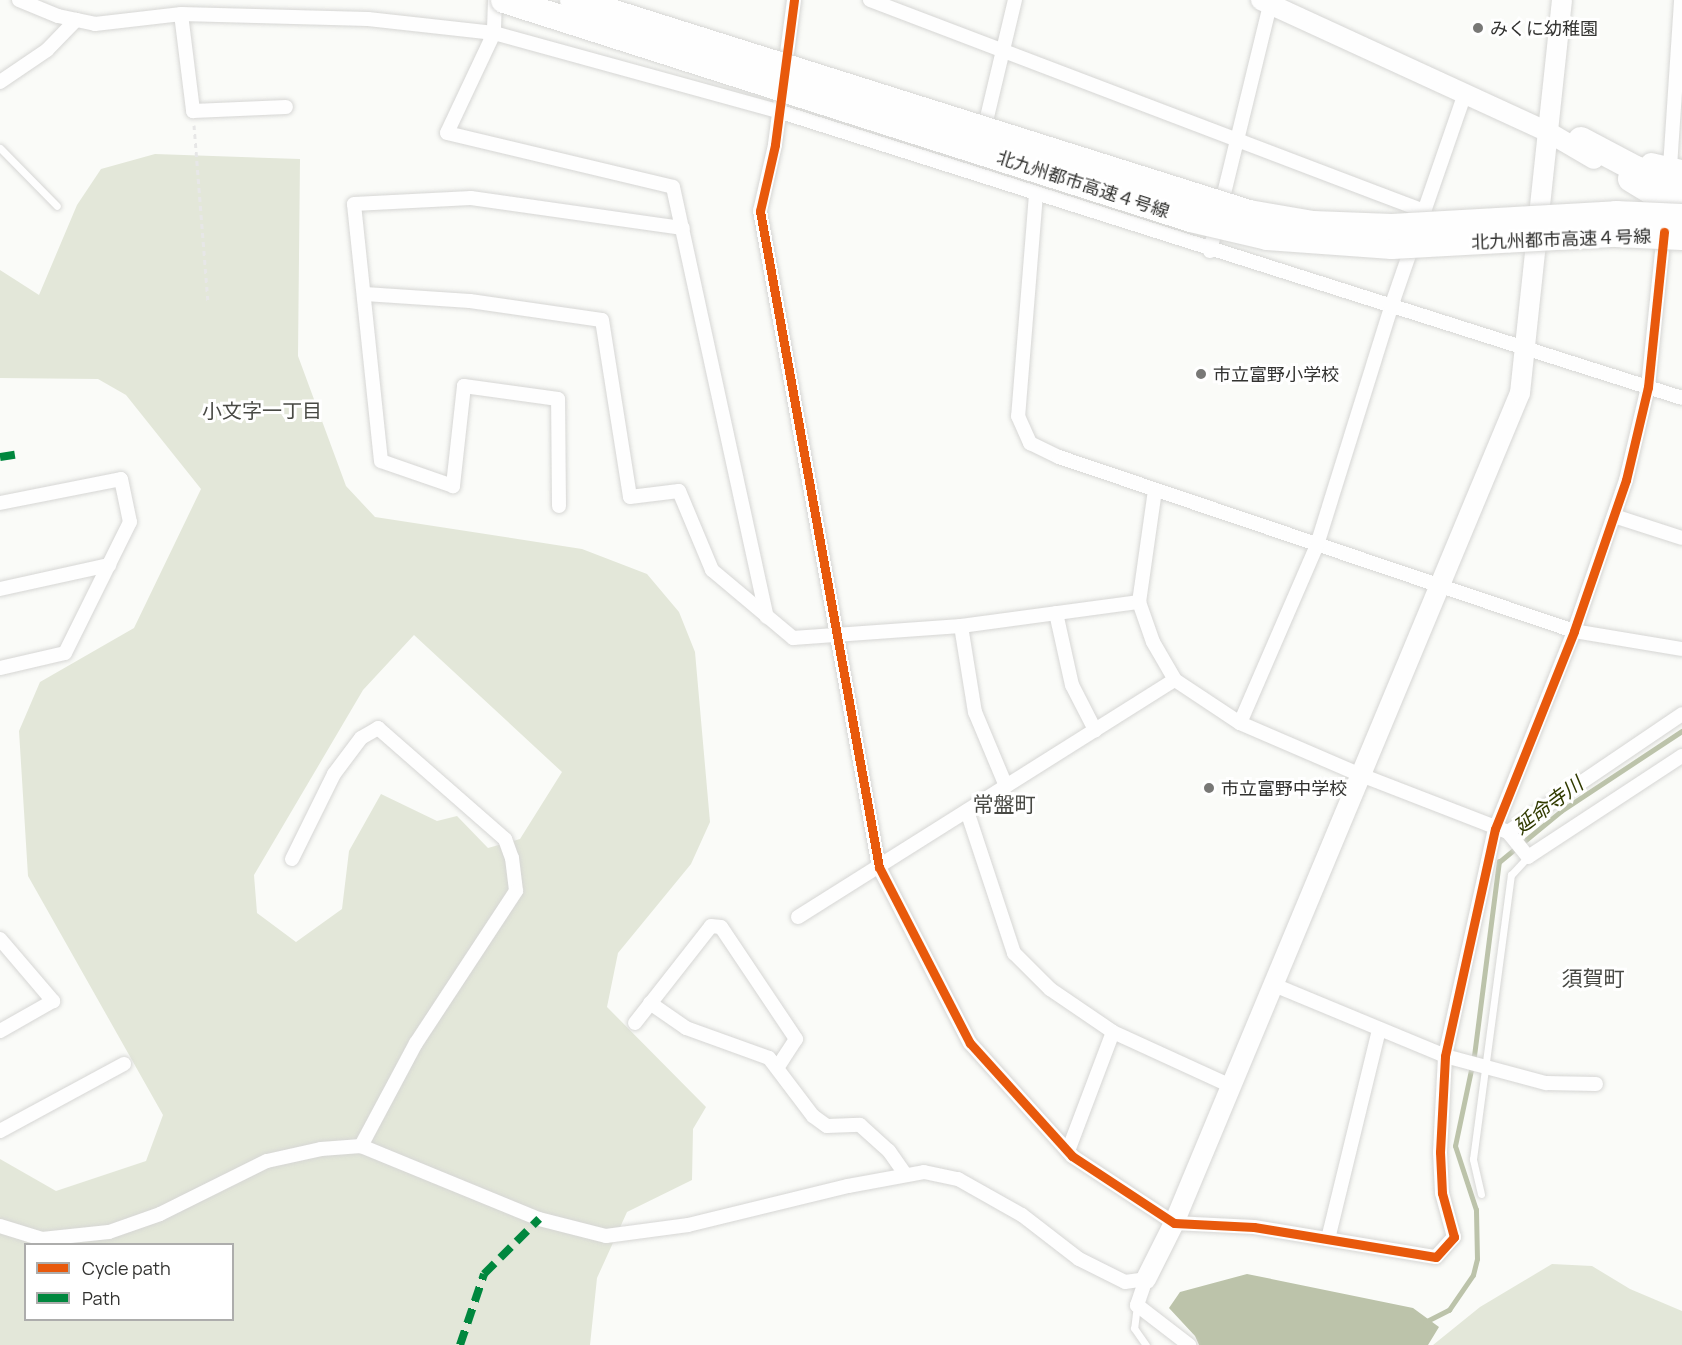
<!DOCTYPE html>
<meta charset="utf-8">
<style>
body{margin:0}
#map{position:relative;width:1682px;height:1345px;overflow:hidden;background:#fafbf8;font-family:Manrope,"Noto Sans JP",sans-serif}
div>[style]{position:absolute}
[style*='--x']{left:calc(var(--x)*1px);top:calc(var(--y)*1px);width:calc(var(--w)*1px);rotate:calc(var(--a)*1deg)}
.green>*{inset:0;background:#e3e7d9}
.water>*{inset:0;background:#bcc3aa}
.stream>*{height:4.5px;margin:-2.25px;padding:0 2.25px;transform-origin:2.25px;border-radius:2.25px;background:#bcc3aa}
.path>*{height:3px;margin-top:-1.5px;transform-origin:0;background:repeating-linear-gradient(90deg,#e7e7e7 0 4.5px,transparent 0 9px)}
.roads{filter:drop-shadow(0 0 2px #d6d6d4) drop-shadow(0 0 2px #d6d6d4)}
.lane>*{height:7px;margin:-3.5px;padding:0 3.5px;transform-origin:3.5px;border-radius:3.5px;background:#fefefe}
.street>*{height:14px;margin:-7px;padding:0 7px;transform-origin:7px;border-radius:7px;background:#fefefe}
.secondary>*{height:20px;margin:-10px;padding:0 10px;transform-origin:10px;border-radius:10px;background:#fefefe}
.highway>*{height:26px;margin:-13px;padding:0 13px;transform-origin:13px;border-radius:13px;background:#fefefe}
.bridges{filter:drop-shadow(0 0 2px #d6d6d4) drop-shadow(0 0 2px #d6d6d4)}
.highway-bridge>*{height:26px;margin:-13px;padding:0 13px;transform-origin:13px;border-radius:13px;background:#fefefe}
.quiet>*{height:8px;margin-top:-4px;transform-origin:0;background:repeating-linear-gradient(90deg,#00873e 0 15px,transparent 0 23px)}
.cycleway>*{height:9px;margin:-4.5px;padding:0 4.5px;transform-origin:4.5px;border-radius:4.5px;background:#e8590c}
.dots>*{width:16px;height:16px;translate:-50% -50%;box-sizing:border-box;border:3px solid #fff;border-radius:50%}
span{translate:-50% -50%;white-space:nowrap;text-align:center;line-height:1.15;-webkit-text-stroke:6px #fff;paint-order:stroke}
.poi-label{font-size:18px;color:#323230}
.left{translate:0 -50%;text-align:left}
.street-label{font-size:18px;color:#323230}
.neighbourhood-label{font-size:20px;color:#484944}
.water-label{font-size:20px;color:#313b00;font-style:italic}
.quarter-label{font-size:21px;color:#484944}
.legend{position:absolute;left:24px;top:1243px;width:210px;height:78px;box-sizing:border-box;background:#fff;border:2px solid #adadac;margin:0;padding:8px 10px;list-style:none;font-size:18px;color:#323230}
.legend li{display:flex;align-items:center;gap:12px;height:30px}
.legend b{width:30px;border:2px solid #adadac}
</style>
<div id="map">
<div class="green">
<i style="clip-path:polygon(evenodd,155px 154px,300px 159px,298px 356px,346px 486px,375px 517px,582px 549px,647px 574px,679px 612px,695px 652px,710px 822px,691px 864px,618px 953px,607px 1007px,706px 1107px,693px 1129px,692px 1180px,627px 1212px,597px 1278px,590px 1345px,0 1345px,0 1159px,56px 1191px,146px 1161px,163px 1115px,28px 876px,19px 731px,40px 682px,134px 628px,201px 489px,126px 395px,98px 379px,0 378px,0 270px,39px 295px,77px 205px,101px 169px,155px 154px,414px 635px,562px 772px,520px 839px,488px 848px,457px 816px,437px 821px,381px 794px,349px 851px,342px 909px,296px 942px,257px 913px,254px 875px,363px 690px,414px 635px,155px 154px,26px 1244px,232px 1244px,232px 1320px,26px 1320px,26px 1244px)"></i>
<i style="clip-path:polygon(1552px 1264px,1592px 1266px,1630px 1289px,1682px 1311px,1682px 1345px,1433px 1345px,1480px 1307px)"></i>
</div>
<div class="water">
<i style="clip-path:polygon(1247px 1274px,1413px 1308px,1439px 1327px,1428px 1345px,1199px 1345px,1195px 1336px,1169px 1308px,1180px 1292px)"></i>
</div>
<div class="stream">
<i style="--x:1425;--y:1322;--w:27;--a:-27"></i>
<i style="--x:1449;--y:1310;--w:42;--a:-55.6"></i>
<i style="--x:1473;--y:1275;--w:16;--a:-76"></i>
<i style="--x:1477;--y:1259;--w:49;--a:-91.2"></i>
<i style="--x:1476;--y:1210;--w:67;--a:-108.2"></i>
<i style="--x:1455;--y:1146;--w:92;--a:-78.1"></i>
<i style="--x:1474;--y:1056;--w:196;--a:-82.7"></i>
<i style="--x:1499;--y:862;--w:80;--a:-39.4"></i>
<i style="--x:1561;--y:811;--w:145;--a:-33.5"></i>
</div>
<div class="path">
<i style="--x:194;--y:125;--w:179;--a:85.5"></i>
</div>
<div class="roads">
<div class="lane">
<i style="--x:0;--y:148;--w:81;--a:45.5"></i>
<i style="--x:1481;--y:1194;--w:36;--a:-103"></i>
<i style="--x:1473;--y:1159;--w:287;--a:-82.4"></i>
<i style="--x:1511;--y:875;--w:25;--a:-47"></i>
<i style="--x:1137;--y:1305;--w:23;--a:97"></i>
<i style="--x:1134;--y:1328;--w:21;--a:55"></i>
</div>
<div class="street">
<i style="--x:19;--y:0;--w:42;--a:22.3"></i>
<i style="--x:58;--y:16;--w:38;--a:12"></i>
<i style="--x:95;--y:24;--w:87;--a:-6.6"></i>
<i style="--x:181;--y:14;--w:187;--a:1.5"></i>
<i style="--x:368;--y:19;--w:127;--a:6.3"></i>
<i style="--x:494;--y:33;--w:295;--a:15.4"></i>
<i style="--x:778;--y:111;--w:948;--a:17.61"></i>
<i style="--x:495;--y:0;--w:33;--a:92"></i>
<i style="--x:494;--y:33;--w:110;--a:115.2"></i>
<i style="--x:447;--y:133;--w:232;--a:13.4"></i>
<i style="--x:673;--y:187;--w:440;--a:77.7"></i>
<i style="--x:794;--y:0;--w:146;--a:97.5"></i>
<i style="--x:775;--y:145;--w:68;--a:102.8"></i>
<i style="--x:760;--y:211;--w:667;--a:79.72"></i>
<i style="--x:879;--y:867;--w:198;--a:62.7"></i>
<i style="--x:970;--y:1043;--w:152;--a:47.9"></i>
<i style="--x:1072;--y:1156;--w:122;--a:33.3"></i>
<i style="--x:1174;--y:1223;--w:80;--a:2.9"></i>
<i style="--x:1254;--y:1227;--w:184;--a:9.4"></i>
<i style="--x:1436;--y:1257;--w:27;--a:-48"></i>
<i style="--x:1454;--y:1237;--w:46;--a:-105.3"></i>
<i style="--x:1442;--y:1193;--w:41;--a:-92.8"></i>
<i style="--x:1440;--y:1152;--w:96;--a:-87"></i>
<i style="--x:1445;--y:1056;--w:232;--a:-77.6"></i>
<i style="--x:1495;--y:829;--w:213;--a:-68.2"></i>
<i style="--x:1574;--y:631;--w:160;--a:-71"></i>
<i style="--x:1626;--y:480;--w:96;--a:-76.7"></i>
<i style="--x:1648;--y:387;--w:156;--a:-84.1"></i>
<i style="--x:870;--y:0;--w:593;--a:20.85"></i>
<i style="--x:181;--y:14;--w:98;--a:82.9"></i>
<i style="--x:193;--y:111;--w:93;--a:-2.5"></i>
<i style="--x:0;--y:82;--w:57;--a:-34.2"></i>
<i style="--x:47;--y:50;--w:42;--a:-46"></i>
<i style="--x:983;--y:134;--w:138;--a:-76.6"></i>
<i style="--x:1670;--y:167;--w:167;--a:-86.2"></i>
<i style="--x:1036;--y:194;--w:223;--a:94.6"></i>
<i style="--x:1018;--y:416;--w:30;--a:66"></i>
<i style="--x:1030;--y:443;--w:32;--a:26"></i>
<i style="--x:1059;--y:457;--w:544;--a:18.67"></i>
<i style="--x:1574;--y:631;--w:109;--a:9.5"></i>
<i style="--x:1210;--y:251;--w:258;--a:-76.3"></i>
<i style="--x:365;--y:294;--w:105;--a:3.8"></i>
<i style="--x:470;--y:301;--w:133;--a:8.2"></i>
<i style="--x:602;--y:320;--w:179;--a:81"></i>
<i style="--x:630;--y:497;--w:49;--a:-7"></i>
<i style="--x:679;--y:491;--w:86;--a:67.3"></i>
<i style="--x:712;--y:570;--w:106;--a:40"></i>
<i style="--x:793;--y:638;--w:168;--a:-4.1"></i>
<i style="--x:961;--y:626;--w:180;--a:-7.7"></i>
<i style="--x:1155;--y:490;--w:113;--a:98.1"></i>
<i style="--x:1139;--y:602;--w:42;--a:70.7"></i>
<i style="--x:1153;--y:642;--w:44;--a:59.9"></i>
<i style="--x:1175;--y:680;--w:78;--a:33.5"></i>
<i style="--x:1240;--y:723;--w:132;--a:23.3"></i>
<i style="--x:1361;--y:775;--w:158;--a:21.2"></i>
<i style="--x:1508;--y:832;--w:32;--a:51"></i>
<i style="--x:1528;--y:857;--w:184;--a:-33.3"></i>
<i style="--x:0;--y:503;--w:123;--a:-11.2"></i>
<i style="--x:121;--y:479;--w:44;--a:78.2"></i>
<i style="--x:130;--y:522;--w:146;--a:116.4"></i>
<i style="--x:65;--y:653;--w:67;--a:167"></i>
<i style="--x:559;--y:506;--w:107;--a:-90.5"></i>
<i style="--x:558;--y:399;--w:95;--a:-172.1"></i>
<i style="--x:464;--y:386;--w:101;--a:96.3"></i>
<i style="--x:453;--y:486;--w:76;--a:-160.9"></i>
<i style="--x:381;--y:461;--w:258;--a:-96"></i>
<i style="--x:354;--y:204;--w:117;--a:-2.9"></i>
<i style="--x:471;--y:198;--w:214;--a:8.1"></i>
<i style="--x:1614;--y:516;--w:71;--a:17.9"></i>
<i style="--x:0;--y:589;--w:112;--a:-12.4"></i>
<i style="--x:1056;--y:613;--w:74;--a:77.5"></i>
<i style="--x:1072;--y:685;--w:51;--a:62.9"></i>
<i style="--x:961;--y:626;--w:87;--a:80.8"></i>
<i style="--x:975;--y:712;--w:80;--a:67.3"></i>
<i style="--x:1240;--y:723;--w:194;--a:-66.6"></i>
<i style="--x:1317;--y:545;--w:249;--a:-72.7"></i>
<i style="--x:1391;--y:307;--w:223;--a:-70.9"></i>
<i style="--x:967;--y:811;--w:150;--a:71.7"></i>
<i style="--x:1014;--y:953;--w:51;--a:45"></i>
<i style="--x:1050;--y:989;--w:76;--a:34.3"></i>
<i style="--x:1113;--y:1032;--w:130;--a:24.6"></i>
<i style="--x:1508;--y:832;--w:210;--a:-34.1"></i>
<i style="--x:292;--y:859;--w:95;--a:-63.7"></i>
<i style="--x:334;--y:774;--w:45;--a:-53.1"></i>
<i style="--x:361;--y:738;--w:20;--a:-30"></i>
<i style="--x:378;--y:728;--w:169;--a:41.2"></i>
<i style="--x:505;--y:839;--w:20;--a:70"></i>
<i style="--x:512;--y:858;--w:33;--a:83"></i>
<i style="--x:516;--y:891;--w:182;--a:123.3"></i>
<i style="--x:416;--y:1043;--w:117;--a:118.1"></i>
<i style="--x:798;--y:917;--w:445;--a:-32.2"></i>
<i style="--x:0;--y:939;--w:82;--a:49.5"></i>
<i style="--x:53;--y:1001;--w:61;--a:150.5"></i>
<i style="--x:1274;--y:985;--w:185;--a:22.5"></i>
<i style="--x:1445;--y:1056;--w:105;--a:15"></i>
<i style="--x:1546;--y:1083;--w:50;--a:1.1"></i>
<i style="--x:650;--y:1003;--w:44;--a:34.8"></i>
<i style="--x:686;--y:1028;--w:88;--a:19.9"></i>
<i style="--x:769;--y:1058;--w:73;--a:52.8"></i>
<i style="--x:813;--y:1116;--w:17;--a:36"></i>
<i style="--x:827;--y:1126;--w:33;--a:-2"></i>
<i style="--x:860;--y:1125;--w:39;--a:42"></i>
<i style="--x:889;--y:1151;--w:29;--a:55"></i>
<i style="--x:635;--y:1023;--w:123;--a:-51.9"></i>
<i style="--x:711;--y:926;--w:10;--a:6"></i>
<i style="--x:721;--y:927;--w:135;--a:56.2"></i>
<i style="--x:796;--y:1039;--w:33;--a:123"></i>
<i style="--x:0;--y:1131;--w:141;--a:-28.4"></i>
<i style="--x:1068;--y:1151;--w:127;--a:-69.3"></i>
<i style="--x:0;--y:1226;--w:44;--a:17.2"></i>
<i style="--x:42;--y:1239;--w:67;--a:-6"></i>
<i style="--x:109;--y:1232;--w:54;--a:-19.4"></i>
<i style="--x:160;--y:1214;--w:119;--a:-26.4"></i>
<i style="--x:267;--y:1161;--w:55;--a:-12.5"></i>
<i style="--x:321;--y:1149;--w:40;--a:-4.3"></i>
<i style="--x:361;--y:1146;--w:192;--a:22.3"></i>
<i style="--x:539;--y:1219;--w:69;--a:14.2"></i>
<i style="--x:606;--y:1236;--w:83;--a:-7.6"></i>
<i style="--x:688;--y:1225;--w:165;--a:-13.7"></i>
<i style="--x:848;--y:1186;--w:77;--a:-10.4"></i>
<i style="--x:924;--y:1172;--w:35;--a:12"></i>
<i style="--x:958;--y:1179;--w:73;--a:29.4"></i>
<i style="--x:1022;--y:1215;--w:72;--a:37.7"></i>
<i style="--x:1079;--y:1259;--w:51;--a:26.6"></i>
<i style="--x:1125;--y:1282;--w:21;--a:-8"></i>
<i style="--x:1146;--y:1279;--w:28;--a:109"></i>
<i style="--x:1137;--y:1305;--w:66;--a:37.6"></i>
<i style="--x:1328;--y:1239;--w:216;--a:-76.3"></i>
</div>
<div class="secondary">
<i style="--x:1261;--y:0;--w:316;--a:24.7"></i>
<i style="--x:1548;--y:132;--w:53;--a:30.4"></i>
<i style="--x:1651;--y:163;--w:32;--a:13"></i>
<i style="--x:1146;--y:1279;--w:63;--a:-63.4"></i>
<i style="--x:1174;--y:1223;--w:899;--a:-67.37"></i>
<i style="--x:1520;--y:393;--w:395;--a:-83.9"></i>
</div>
<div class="highway">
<i style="--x:1581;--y:140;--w:62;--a:27.8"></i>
<i style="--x:1636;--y:169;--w:48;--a:18.1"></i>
<i style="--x:1631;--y:179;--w:60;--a:31.3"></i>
</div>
</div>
<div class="bridges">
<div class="highway-bridge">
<i style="--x:504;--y:0;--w:721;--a:17.68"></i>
<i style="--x:1191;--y:219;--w:78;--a:13.3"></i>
<i style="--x:1267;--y:237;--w:125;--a:4.1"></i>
<i style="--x:1392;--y:246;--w:224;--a:-3.1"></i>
<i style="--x:1616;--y:234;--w:66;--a:2.6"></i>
<i style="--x:573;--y:0;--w:709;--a:17.49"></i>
<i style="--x:1249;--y:213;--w:65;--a:9.8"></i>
<i style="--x:1313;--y:224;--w:79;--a:2.2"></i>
<i style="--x:1392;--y:227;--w:224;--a:-3.3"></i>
<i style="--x:1616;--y:214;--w:66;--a:2.6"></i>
</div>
</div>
<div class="quiet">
<i style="--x:0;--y:457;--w:18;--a:-9"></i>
<i style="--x:460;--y:1345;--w:75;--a:-71.3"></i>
<i style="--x:484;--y:1274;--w:78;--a:-45"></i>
</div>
<div class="cycleway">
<i style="--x:794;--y:0;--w:146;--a:97.5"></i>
<i style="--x:775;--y:145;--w:68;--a:102.8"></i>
<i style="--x:760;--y:211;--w:667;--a:79.72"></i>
<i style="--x:879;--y:867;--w:198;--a:62.7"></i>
<i style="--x:970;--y:1043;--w:152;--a:47.9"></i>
<i style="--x:1072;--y:1156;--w:122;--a:33.3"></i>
<i style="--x:1174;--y:1223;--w:80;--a:2.9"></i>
<i style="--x:1254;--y:1227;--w:184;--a:9.4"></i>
<i style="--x:1436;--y:1257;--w:27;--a:-48"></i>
<i style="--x:1454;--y:1237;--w:46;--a:-105.3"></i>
<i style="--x:1442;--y:1193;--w:41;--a:-92.8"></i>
<i style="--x:1440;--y:1152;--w:96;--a:-87"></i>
<i style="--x:1445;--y:1056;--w:232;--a:-77.6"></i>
<i style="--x:1495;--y:829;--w:213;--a:-68.2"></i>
<i style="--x:1574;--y:631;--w:160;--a:-71"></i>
<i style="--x:1626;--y:480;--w:96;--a:-76.7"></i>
<i style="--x:1648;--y:387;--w:156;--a:-84.1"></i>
</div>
<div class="dots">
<i style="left:1478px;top:28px;background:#787876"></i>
<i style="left:1201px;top:374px;background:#787876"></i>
<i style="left:1209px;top:788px;background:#787876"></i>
</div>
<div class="poi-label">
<span class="left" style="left:1490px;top:28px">みくに幼稚園</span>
<span class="left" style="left:1213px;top:374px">市立富野小学校</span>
<span class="left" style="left:1221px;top:788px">市立富野中学校</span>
</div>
<div class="street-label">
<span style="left:1083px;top:184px;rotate:18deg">北九州都市高速４号線</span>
<span style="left:1561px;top:239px;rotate:-2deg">北九州都市高速４号線</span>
</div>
<div class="neighbourhood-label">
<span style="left:262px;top:410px">小文字一丁目</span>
</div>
<div class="water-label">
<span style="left:1548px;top:805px;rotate:-37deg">延命寺川</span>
</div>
<div class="quarter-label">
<span style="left:1004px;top:804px">常盤町</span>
<span style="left:1593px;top:978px">須賀町</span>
</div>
<ul class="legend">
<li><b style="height:8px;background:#e8590c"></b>Cycle path</li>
<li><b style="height:8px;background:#00873e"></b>Path</li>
</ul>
</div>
